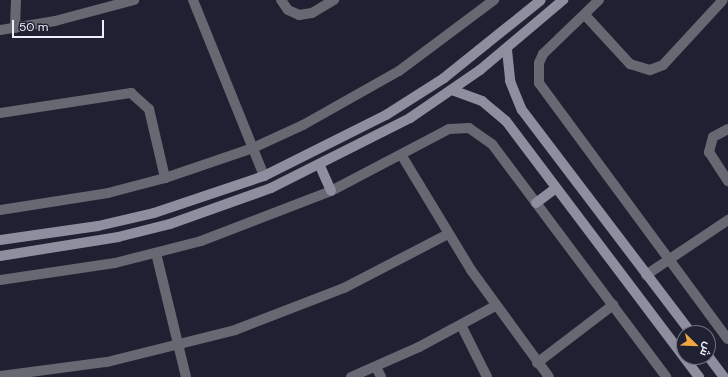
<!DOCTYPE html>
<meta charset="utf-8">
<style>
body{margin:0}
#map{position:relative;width:728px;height:377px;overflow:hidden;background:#1f2132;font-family:"DM Sans",Cairo,sans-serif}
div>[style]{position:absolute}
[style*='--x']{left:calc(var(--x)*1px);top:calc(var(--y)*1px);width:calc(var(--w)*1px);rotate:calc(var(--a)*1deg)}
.street>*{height:10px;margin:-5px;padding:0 5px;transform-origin:5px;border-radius:5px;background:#676871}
.secondary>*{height:10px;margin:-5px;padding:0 5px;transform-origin:5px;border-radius:5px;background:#8e8f9e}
span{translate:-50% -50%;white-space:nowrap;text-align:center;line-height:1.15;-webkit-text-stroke:3px #1f2132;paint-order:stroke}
.north{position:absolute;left:676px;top:325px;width:40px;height:40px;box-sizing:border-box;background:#1f2132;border:1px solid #717382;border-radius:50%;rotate:113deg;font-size:11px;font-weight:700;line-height:16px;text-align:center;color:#eceefa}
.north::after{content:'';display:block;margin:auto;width:14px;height:18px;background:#f1a640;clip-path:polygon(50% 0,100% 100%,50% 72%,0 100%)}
.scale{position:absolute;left:12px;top:20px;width:92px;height:18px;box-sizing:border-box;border:2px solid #eceefa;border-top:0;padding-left:5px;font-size:12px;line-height:14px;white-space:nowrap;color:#eceefa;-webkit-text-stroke:3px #1f2132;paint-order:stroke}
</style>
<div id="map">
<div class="street">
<i style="--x:193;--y:0;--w:190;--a:68"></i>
<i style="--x:281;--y:0;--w:12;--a:55"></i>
<i style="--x:288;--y:10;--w:12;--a:24"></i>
<i style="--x:299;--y:15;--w:13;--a:-9"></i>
<i style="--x:312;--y:13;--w:26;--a:-31"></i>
<i style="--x:599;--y:0;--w:78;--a:136"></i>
<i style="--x:543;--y:54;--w:10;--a:114"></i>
<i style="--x:539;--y:63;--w:20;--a:90"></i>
<i style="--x:539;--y:83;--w:318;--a:53.6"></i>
<i style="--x:585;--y:15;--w:67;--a:47.4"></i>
<i style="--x:630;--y:64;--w:21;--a:17"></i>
<i style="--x:650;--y:70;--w:14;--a:-21"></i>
<i style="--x:663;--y:65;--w:88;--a:-47.3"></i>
<i style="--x:15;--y:28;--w:28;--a:-88"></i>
<i style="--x:0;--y:30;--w:56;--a:-9.3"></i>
<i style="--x:55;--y:21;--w:82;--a:-14.9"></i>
<i style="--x:0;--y:113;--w:133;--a:-8.7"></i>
<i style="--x:131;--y:93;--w:24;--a:42"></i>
<i style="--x:149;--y:109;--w:71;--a:76.9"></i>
<i style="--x:728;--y:129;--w:17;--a:152"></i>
<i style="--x:713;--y:137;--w:16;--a:105"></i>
<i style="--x:709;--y:152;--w:35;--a:57"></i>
<i style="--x:402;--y:156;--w:133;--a:58.8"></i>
<i style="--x:471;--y:270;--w:132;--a:53.9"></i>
<i style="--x:0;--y:210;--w:109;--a:-8.9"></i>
<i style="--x:108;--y:193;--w:59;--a:-14.7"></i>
<i style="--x:165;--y:178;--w:93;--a:-18.8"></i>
<i style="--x:253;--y:148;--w:55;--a:-24.7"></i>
<i style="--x:303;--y:125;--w:110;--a:-29.4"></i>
<i style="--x:399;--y:71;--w:119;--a:-36.8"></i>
<i style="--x:156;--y:253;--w:128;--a:76.4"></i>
<i style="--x:646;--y:275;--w:99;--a:-33.9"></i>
<i style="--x:0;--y:280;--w:116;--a:-8.4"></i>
<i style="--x:115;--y:263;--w:89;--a:-14.3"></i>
<i style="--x:201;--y:241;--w:139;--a:-21"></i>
<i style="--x:331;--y:191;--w:133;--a:-27.7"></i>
<i style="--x:449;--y:129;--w:20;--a:-3"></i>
<i style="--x:469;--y:128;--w:28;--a:35"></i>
<i style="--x:492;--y:144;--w:291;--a:53.2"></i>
<i style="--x:461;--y:325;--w:58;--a:63.4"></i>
<i style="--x:537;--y:363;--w:96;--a:-37.3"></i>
<i style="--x:376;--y:367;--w:11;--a:63"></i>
<i style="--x:0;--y:376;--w:108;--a:-7.5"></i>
<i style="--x:107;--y:362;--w:132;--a:-14"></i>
<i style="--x:235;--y:330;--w:117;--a:-21.1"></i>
<i style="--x:344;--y:288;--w:117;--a:-27.4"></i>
<i style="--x:351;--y:377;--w:74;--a:-23.8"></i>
<i style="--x:419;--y:347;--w:86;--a:-28.3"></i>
</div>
<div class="secondary">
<i style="--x:507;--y:50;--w:31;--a:84"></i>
<i style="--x:510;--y:81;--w:31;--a:68"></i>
<i style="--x:522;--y:110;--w:280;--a:52.8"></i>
<i style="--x:452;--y:90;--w:32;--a:20"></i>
<i style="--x:482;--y:101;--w:31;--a:40"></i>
<i style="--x:506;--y:121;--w:321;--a:53"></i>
<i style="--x:320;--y:166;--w:27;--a:66"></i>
<i style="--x:536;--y:203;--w:25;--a:-37"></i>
<i style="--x:0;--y:240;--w:99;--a:-8.1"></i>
<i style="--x:98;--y:226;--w:57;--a:-13.1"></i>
<i style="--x:154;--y:213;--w:116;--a:-18.6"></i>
<i style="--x:264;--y:176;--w:136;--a:-26.6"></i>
<i style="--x:386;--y:115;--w:69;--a:-32.5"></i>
<i style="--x:444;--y:78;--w:124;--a:-38.8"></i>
<i style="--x:0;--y:256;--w:120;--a:-9.1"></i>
<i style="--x:118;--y:237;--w:54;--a:-14"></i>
<i style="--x:170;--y:224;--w:107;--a:-19.6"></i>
<i style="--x:271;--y:188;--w:156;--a:-26.7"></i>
<i style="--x:410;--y:118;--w:85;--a:-34.4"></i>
<i style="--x:480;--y:70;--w:109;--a:-40.1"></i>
<i style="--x:708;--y:356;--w:26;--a:53"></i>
</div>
<div class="north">ش</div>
<div class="scale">50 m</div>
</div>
